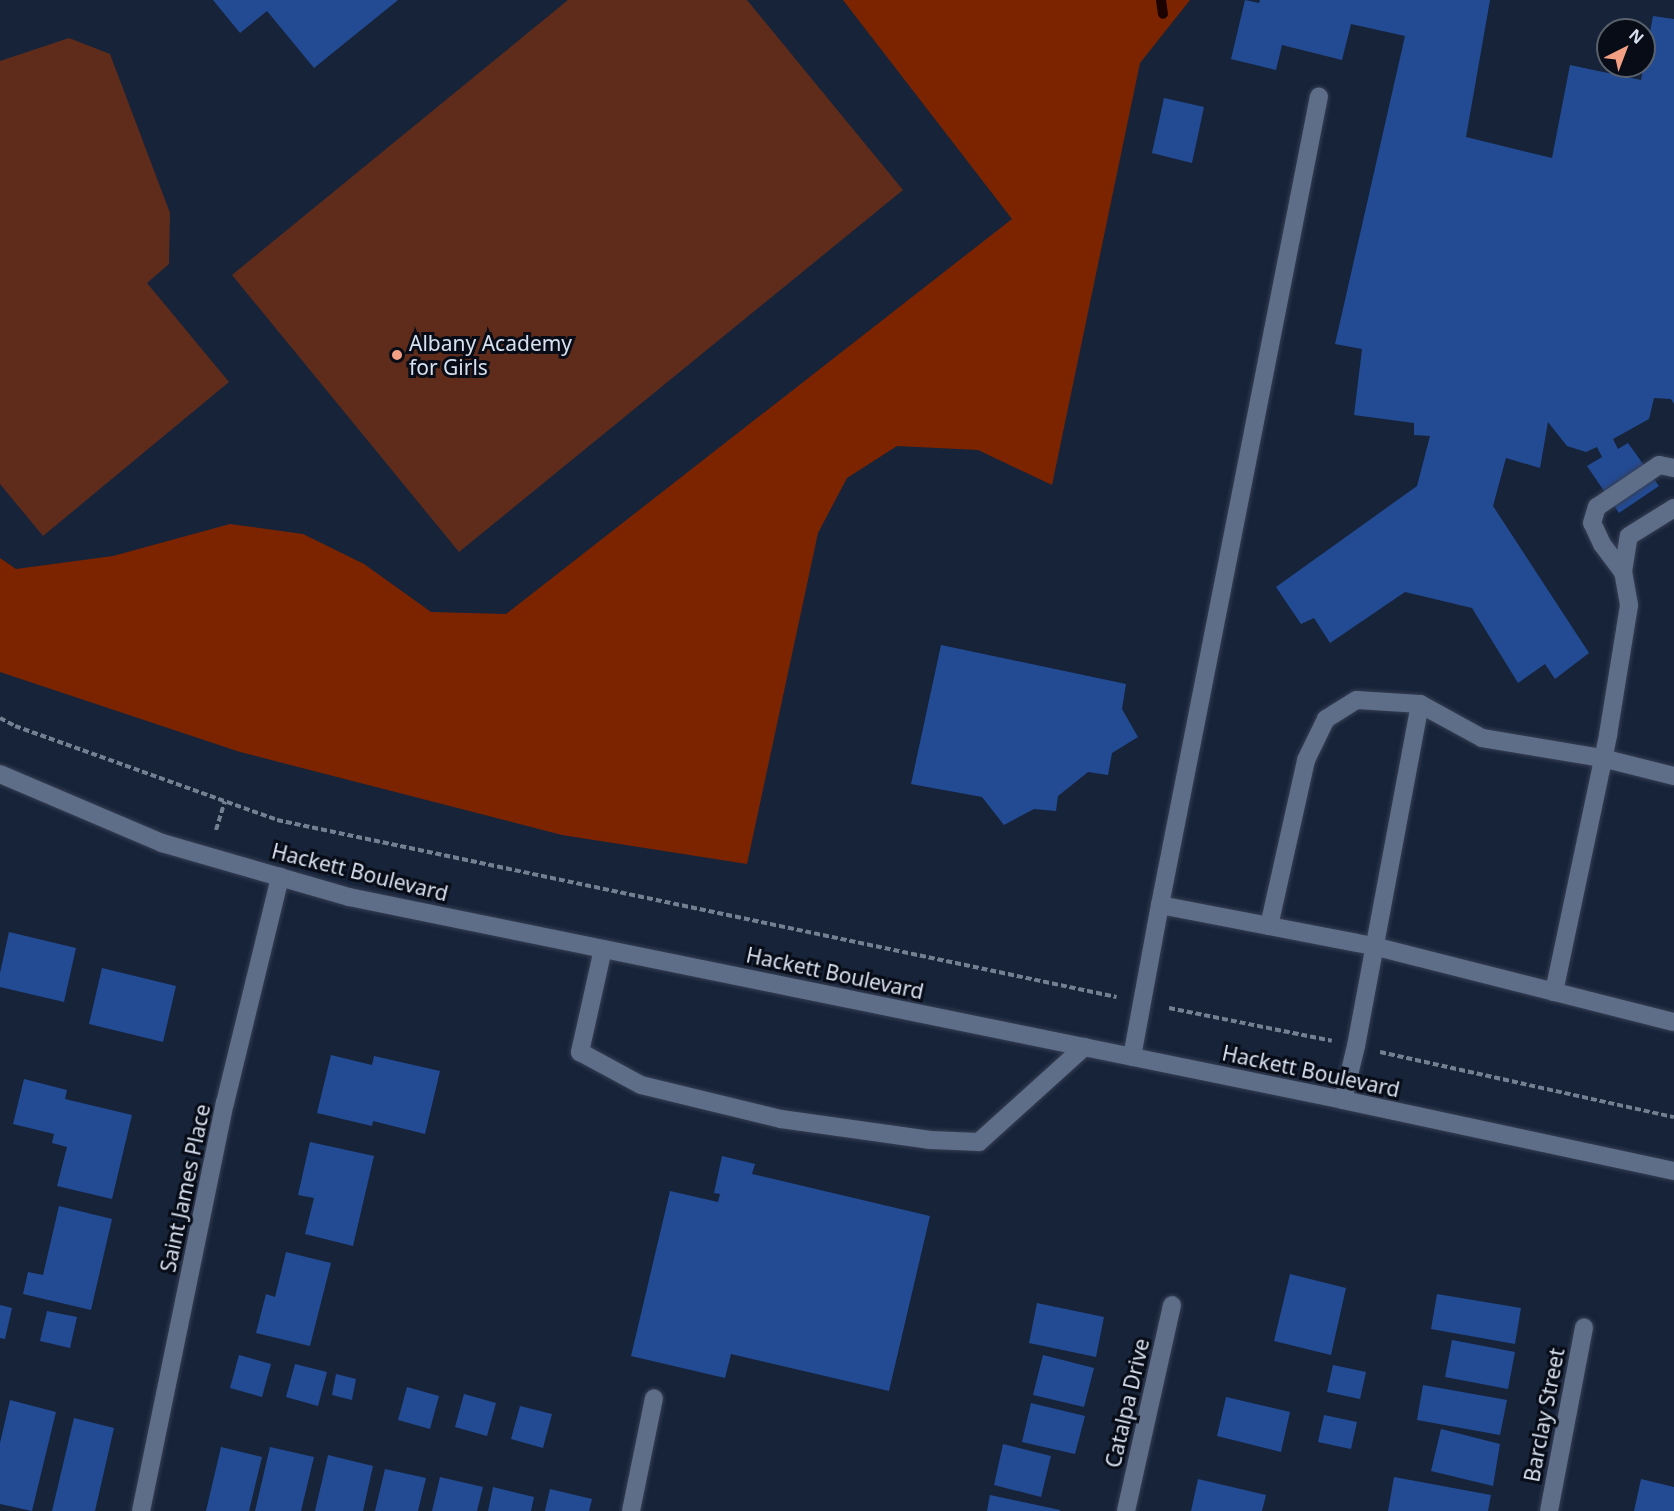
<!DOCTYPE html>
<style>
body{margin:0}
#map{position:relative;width:1674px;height:1511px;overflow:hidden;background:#162339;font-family:"Noto Sans",sans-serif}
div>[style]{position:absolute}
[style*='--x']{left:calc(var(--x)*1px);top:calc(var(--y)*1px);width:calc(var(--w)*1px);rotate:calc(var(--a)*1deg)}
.green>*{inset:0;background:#5f2c1b}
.forest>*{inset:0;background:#7c2400}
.stream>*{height:10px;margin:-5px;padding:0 5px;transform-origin:5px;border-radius:5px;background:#1c0300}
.building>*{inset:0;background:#234b94}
.path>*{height:4px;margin-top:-2px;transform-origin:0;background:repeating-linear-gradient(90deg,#747f91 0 6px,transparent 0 9px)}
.roads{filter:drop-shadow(0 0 2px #363e52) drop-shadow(0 0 2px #363e52)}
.minor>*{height:18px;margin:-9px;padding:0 9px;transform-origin:9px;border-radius:9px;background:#5e6d88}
.dots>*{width:16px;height:16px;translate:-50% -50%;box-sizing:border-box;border:3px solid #070c16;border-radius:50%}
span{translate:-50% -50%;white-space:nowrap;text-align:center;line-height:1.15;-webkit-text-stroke:6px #070c16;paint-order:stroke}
.poi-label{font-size:21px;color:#d7e0ef}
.left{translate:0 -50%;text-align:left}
.street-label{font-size:21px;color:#d7e0ef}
.north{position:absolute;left:1596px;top:18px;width:60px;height:60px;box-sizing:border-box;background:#070c16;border:2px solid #5a616d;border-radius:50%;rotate:42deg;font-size:16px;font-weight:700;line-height:24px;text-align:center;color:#d7e0ef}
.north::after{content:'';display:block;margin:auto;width:21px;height:27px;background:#f39f84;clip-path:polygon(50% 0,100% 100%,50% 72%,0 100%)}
</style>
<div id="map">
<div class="green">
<i style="clip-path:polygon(568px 0,747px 0,903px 190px,459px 552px,232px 275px)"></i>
<i style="clip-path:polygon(69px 38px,110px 54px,170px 213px,169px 264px,147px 283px,229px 382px,43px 536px,0 484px,0 61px)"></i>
</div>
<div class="forest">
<i style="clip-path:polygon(843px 0,1190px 0,1140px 63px,1052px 485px,978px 450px,897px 446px,847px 478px,818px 533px,747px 864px,562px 835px,240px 752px,0 672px,0 558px,16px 569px,113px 556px,230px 524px,303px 534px,364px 564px,431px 612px,506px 614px,1012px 219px)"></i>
</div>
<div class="stream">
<i style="--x:1161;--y:0;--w:14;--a:82"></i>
</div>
<div class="building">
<i style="clip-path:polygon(213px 0,398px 0,314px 68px,267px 11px,240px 33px)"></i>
<i style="clip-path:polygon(1245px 0,1259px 3px,1260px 0,1490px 0,1466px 137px,1552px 158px,1570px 65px,1641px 80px,1653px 16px,1674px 19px,1674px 404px,1671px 399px,1654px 398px,1649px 419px,1613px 439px,1618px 449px,1628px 443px,1659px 486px,1619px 513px,1587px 466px,1602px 457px,1597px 447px,1586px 452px,1567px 446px,1548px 422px,1540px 468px,1506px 458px,1493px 506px,1589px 653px,1555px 679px,1545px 664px,1518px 683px,1472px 608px,1405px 592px,1330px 643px,1314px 618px,1301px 624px,1276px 587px,1417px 486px,1430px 436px,1414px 435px,1414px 423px,1354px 415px,1362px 349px,1335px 344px,1405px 36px,1351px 24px,1342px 60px,1282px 45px,1276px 70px,1231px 59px)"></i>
<i style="clip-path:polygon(1164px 98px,1204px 107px,1192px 163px,1152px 153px)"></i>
<i style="clip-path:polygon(941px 645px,1126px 684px,1122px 709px,1138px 737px,1112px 753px,1108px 775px,1088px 772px,1058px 796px,1056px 811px,1034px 809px,1004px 825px,982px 797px,911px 784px)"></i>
<i style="clip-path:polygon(9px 932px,76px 948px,64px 1002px,0 987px,0 973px)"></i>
<i style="clip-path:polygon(102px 968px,176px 986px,163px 1042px,89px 1024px)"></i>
<i style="clip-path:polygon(331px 1055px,372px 1065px,374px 1056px,440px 1071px,425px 1134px,373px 1121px,372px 1126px,317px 1113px)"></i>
<i style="clip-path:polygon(24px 1079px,67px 1090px,65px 1099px,132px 1115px,112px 1199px,57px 1186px,67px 1147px,52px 1143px,54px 1134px,13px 1124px)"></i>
<i style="clip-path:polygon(310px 1142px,374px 1156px,353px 1246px,305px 1234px,314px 1198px,298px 1195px)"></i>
<i style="clip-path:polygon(722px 1156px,755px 1164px,752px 1174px,930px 1216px,889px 1391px,731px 1354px,725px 1378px,631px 1356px,670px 1191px,718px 1202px,720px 1194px,714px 1193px)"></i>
<i style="clip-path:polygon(59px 1206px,112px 1219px,91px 1310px,23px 1294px,28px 1272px,43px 1275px)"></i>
<i style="clip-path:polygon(286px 1252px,331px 1263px,310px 1346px,256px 1333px,266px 1294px,275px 1297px)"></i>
<i style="clip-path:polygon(1290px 1274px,1346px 1288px,1331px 1355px,1274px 1341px)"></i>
<i style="clip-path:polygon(1437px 1294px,1521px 1308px,1515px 1344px,1431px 1329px)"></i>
<i style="clip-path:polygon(1037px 1303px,1104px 1317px,1096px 1357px,1029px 1343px)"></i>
<i style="clip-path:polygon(0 1305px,12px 1308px,5px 1339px,0 1338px)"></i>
<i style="clip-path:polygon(47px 1311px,77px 1317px,70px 1348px,40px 1341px)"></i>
<i style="clip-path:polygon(1452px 1340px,1515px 1352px,1508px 1389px,1445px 1377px)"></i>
<i style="clip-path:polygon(239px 1355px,271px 1364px,262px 1397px,230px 1388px)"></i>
<i style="clip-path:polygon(1043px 1355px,1094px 1368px,1084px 1407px,1033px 1395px)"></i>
<i style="clip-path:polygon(295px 1364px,327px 1372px,318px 1406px,286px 1397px)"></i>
<i style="clip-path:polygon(1333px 1365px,1366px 1372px,1360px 1399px,1327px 1392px)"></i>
<i style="clip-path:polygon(336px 1374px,356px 1379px,352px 1400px,332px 1395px)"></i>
<i style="clip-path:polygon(1423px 1385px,1507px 1400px,1500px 1435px,1417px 1420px)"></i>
<i style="clip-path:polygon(407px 1387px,439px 1396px,430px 1429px,398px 1420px)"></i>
<i style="clip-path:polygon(464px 1394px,496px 1403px,487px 1436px,455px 1427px)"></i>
<i style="clip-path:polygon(1226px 1397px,1290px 1412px,1281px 1452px,1217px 1436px)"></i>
<i style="clip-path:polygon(10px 1400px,56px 1412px,32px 1511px,0 1504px,0 1443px)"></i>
<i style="clip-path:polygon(1031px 1403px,1085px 1416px,1075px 1454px,1022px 1442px)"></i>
<i style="clip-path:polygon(520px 1406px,552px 1414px,543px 1448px,511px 1439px)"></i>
<i style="clip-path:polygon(1324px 1415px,1357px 1422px,1351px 1449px,1318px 1442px)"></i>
<i style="clip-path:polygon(74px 1418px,114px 1428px,95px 1511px,52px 1511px)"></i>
<i style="clip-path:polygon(1441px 1429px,1500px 1444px,1493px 1486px,1431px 1471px)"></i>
<i style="clip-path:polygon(1003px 1444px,1051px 1456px,1041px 1497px,994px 1485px)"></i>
<i style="clip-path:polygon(221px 1447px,262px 1457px,249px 1511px,206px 1511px)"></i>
<i style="clip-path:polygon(270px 1447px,314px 1457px,301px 1511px,255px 1511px)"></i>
<i style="clip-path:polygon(328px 1455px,373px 1466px,363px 1511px,315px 1511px)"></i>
<i style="clip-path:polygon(385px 1469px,426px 1478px,418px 1511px,375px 1511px)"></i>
<i style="clip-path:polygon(440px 1477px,483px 1487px,477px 1511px,432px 1511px)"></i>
<i style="clip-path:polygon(1394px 1477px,1491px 1495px,1488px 1511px,1388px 1511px)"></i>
<i style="clip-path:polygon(1198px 1479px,1266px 1495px,1262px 1511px,1191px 1511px)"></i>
<i style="clip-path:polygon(1641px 1479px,1674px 1487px,1674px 1511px,1634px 1511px)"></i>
<i style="clip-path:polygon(493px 1487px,534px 1497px,531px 1511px,488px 1511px)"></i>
<i style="clip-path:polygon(550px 1489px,592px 1499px,589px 1511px,545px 1511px)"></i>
<i style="clip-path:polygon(990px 1495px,1060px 1510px,1060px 1511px,987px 1511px)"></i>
</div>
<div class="path">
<i style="--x:0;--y:718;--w:17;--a:28"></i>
<i style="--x:15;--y:726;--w:278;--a:19.7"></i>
<i style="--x:277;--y:820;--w:858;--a:11.9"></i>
<i style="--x:216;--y:830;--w:30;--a:-73"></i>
<i style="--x:1169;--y:1008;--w:166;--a:11.4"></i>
<i style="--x:1380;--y:1052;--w:301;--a:12.5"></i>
</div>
<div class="roads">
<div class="minor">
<i style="--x:1623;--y:572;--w:36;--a:-81"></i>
<i style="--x:1629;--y:536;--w:53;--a:-31.9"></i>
<i style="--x:0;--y:774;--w:176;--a:23.1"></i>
<i style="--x:162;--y:843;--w:195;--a:16.1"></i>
<i style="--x:349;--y:897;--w:1015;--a:11.54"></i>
<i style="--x:1343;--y:1100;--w:339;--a:12.1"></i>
<i style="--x:1160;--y:905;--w:217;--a:10.9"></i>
<i style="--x:1373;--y:946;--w:310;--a:14.2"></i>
<i style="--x:1269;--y:926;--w:170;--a:-77.4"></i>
<i style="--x:1306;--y:760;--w:46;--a:-64"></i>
<i style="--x:1326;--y:719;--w:36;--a:-32"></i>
<i style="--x:1357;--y:700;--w:63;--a:3.6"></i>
<i style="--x:1420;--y:704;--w:71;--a:28.7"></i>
<i style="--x:1482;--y:738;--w:122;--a:9.5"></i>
<i style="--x:1602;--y:758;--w:74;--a:14"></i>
<i style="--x:603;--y:949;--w:106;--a:102.6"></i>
<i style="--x:580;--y:1052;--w:69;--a:28.4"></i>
<i style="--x:641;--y:1085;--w:144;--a:13.7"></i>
<i style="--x:781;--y:1119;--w:151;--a:8"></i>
<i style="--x:931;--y:1140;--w:48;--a:2.4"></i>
<i style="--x:979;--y:1142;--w:142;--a:-42.1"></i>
<i style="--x:1554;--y:992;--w:263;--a:-78.1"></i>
<i style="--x:1608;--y:735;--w:132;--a:-80.8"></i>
<i style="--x:1629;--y:605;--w:34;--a:-100"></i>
<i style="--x:1623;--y:572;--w:35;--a:-127"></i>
<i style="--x:1602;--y:544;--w:23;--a:-115"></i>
<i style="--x:1592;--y:523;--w:17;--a:-73"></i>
<i style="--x:1597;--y:507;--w:75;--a:-34.1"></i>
<i style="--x:1659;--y:465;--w:15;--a:11"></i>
<i style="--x:1132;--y:1057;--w:155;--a:-79.6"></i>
<i style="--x:1160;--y:905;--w:824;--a:-78.88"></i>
<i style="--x:1343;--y:1100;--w:56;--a:-76.5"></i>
<i style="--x:1356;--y:1046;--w:348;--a:-79.4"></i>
<i style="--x:141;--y:1511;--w:417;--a:-78.4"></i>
<i style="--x:225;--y:1103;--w:233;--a:-76.3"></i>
<i style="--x:631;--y:1511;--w:115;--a:-78.5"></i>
<i style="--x:1126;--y:1511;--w:211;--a:-77.4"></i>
<i style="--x:1549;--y:1511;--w:187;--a:-79.2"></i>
</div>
</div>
<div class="dots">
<i style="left:397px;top:355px;background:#f39f84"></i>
</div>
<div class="poi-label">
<span class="left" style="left:409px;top:355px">Albany Academy<br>for Girls</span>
</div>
<div class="street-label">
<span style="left:360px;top:872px;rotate:14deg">Hackett Boulevard</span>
<span style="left:835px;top:973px;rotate:12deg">Hackett Boulevard</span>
<span style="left:1311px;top:1071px;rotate:12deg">Hackett Boulevard</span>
<span style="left:185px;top:1188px;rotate:-78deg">Saint James Place</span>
<span style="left:1127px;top:1403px;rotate:-77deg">Catalpa Drive</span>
<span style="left:1544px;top:1415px;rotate:-79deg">Barclay Street</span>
</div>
<div class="north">N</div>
</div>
